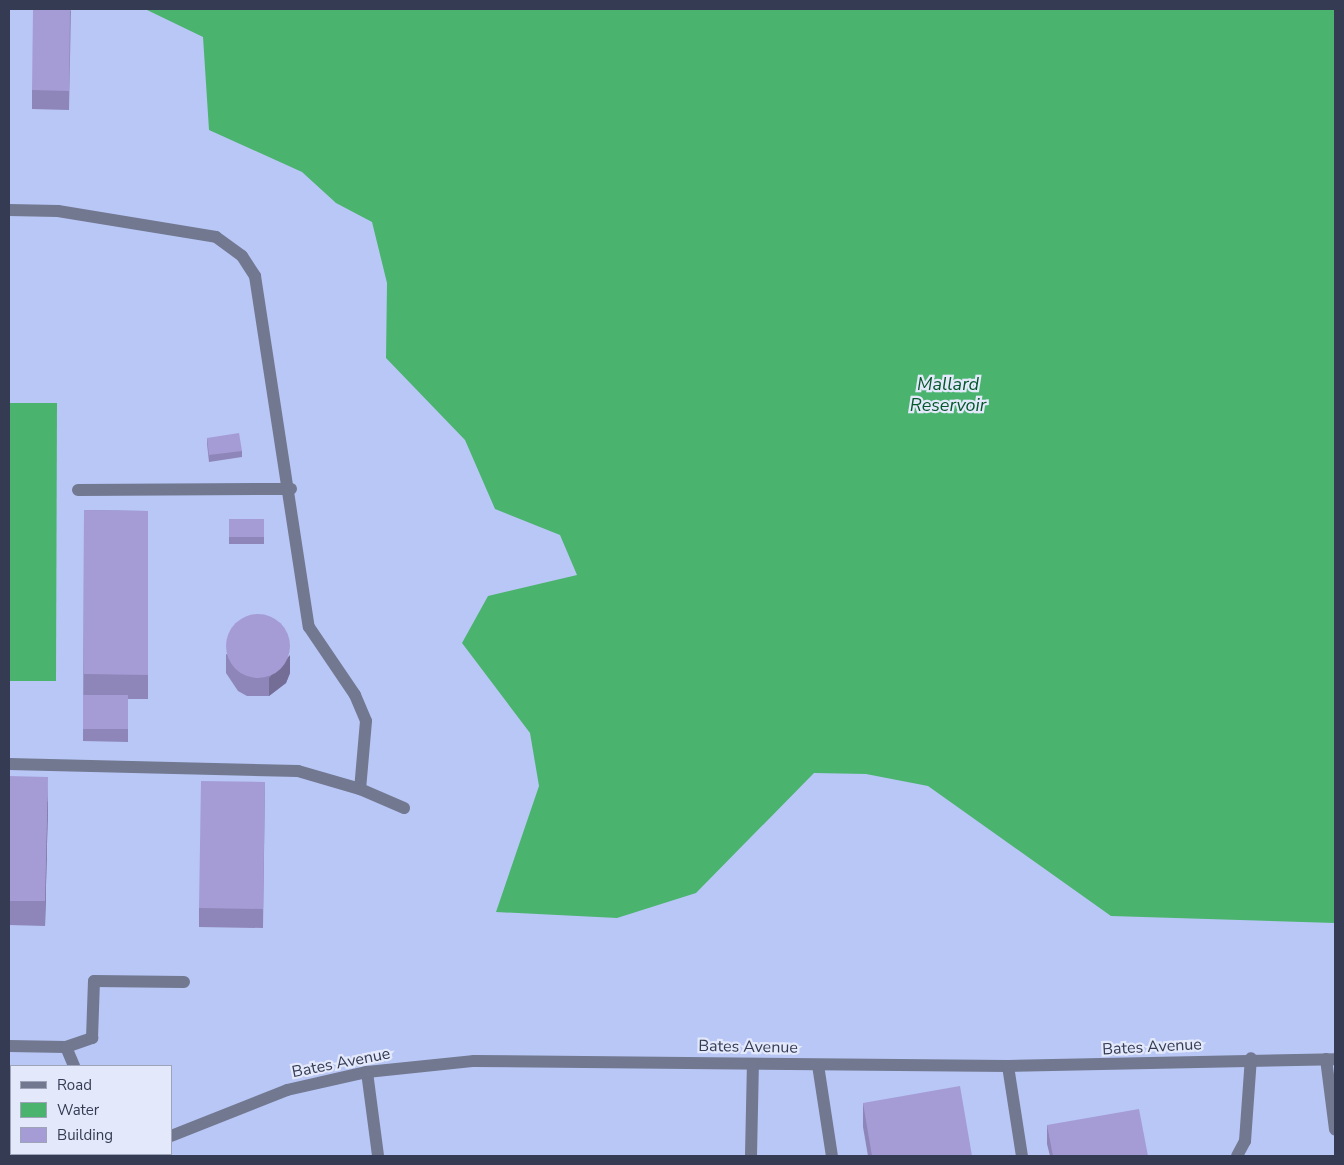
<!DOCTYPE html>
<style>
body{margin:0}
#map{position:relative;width:1344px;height:1165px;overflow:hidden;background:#b9c7f6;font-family:"Nunito Sans",sans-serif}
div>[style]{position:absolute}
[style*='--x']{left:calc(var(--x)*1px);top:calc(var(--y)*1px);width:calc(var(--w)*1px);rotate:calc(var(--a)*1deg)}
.water>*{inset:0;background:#4ab46e}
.minor>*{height:12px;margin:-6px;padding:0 6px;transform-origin:6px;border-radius:6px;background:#717890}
.wall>*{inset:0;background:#8e86b8}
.shaded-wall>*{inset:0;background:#746d96}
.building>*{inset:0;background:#a59cd6}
.round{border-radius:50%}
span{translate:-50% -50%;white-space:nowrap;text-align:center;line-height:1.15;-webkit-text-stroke:4.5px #e3e9fb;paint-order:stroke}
.street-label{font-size:16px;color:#343b53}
.water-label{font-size:18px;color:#04572a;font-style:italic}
.frame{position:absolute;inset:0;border:10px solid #343b53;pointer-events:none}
.legend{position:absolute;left:10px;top:1065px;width:162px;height:90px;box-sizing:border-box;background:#e3e9fb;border:1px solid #9da3b8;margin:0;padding:6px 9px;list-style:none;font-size:15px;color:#343b53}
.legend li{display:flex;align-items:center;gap:10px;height:25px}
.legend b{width:25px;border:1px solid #9da3b8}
</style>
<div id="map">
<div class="water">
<i style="clip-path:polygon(145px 9px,1335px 9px,1335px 923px,1111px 916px,928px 786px,866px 774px,814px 773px,696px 893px,617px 918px,496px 912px,539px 786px,530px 733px,462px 643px,488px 596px,577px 575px,560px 535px,495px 509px,465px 440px,386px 358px,387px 283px,372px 222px,336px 203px,302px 172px,209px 130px,203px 37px)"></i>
<i style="clip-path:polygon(9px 403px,57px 403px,56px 681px,9px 681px)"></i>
</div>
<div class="minor">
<i style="--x:9;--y:210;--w:49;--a:1.2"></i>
<i style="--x:58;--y:211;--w:160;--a:9.3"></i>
<i style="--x:216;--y:237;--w:32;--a:36"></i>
<i style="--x:242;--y:256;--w:24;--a:57"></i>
<i style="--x:255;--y:276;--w:355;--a:81.3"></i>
<i style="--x:309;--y:627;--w:82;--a:55.9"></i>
<i style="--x:355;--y:695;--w:28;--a:67"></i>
<i style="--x:366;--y:721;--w:68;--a:95"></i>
<i style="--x:78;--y:490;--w:213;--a:-0.3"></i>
<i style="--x:9;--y:764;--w:289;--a:1.4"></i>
<i style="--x:298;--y:771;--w:65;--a:16.2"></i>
<i style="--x:360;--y:789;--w:48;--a:23.4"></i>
<i style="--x:9;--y:1046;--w:57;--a:1"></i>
<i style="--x:66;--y:1047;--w:21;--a:67"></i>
<i style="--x:66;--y:1047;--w:28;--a:-19"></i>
<i style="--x:92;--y:1038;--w:57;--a:-88"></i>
<i style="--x:94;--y:981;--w:90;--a:0.6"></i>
<i style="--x:1326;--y:1059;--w:71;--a:82.7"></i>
<i style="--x:818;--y:1065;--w:92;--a:81.3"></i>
<i style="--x:1008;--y:1066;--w:91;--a:81.2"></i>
<i style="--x:367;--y:1072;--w:85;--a:82.5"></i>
<i style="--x:171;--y:1136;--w:125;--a:-21.6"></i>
<i style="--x:287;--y:1090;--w:82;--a:-12.7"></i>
<i style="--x:367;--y:1072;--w:108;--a:-5.9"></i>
<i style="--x:474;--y:1061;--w:534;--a:0.54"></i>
<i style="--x:1008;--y:1066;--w:327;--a:-1.2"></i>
<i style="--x:112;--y:1154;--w:2;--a:63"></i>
<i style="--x:130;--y:1156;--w:5;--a:-22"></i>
<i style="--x:751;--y:1156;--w:92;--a:-88.8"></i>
<i style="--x:1237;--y:1156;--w:17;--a:-62"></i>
<i style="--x:1245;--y:1141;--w:83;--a:-85.9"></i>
</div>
<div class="wall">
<i style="clip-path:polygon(71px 9px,69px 110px,32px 109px,32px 90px)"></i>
<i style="clip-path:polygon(207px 438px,242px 451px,242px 457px,209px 462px,207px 444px)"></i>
<i style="clip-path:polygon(84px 510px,148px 511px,148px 699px,128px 699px,128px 742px,83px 741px)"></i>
<i style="clip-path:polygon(229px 519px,264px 519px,264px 544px,229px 544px)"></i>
<i style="clip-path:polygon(226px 654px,290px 673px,286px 683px,269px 696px,247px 696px,238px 691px,226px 673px)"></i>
<i style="clip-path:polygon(9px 776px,48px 802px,45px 926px,9px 925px)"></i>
<i style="clip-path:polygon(265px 782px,263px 928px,199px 927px,199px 908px)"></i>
<i style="clip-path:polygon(863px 1103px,972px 1156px,868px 1156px,863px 1127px)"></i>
<i style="clip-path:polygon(1047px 1125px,1148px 1156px,1050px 1156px,1047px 1144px)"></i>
</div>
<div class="shaded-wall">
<i style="clip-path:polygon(290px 655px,290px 673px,286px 683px,269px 696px,269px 678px)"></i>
<i style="clip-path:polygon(48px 777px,48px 802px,45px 926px,45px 901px)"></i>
</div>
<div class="building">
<i style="clip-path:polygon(33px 9px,70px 9px,69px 91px,32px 90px)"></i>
<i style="clip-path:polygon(239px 433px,242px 451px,209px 455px,207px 438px)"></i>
<i style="clip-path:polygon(84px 510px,148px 511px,148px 675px,84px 674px)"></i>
<i style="clip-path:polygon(229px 519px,264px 519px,264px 537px,229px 537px)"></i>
<i class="round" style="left:226px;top:614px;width:64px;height:64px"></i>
<i style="clip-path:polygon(83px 695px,128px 695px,128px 729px,83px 729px)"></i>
<i style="clip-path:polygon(9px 776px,48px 777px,45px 901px,9px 901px)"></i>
<i style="clip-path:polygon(201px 781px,265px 782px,263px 909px,199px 908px)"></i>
<i style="clip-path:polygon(960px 1086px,972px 1156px,872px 1156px,863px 1103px)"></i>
<i style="clip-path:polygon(1139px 1109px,1148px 1156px,1053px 1156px,1047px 1125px)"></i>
</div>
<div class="street-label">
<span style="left:748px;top:1047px;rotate:1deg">Bates Avenue</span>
<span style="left:1152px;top:1047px;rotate:-3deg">Bates Avenue</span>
<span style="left:341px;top:1063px;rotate:-11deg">Bates Avenue</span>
</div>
<div class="water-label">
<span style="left:948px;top:395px">Mallard<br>Reservoir</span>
</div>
<div class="frame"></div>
<ul class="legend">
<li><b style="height:6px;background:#717890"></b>Road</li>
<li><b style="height:14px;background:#4ab46e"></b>Water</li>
<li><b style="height:14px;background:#a59cd6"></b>Building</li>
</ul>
</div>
